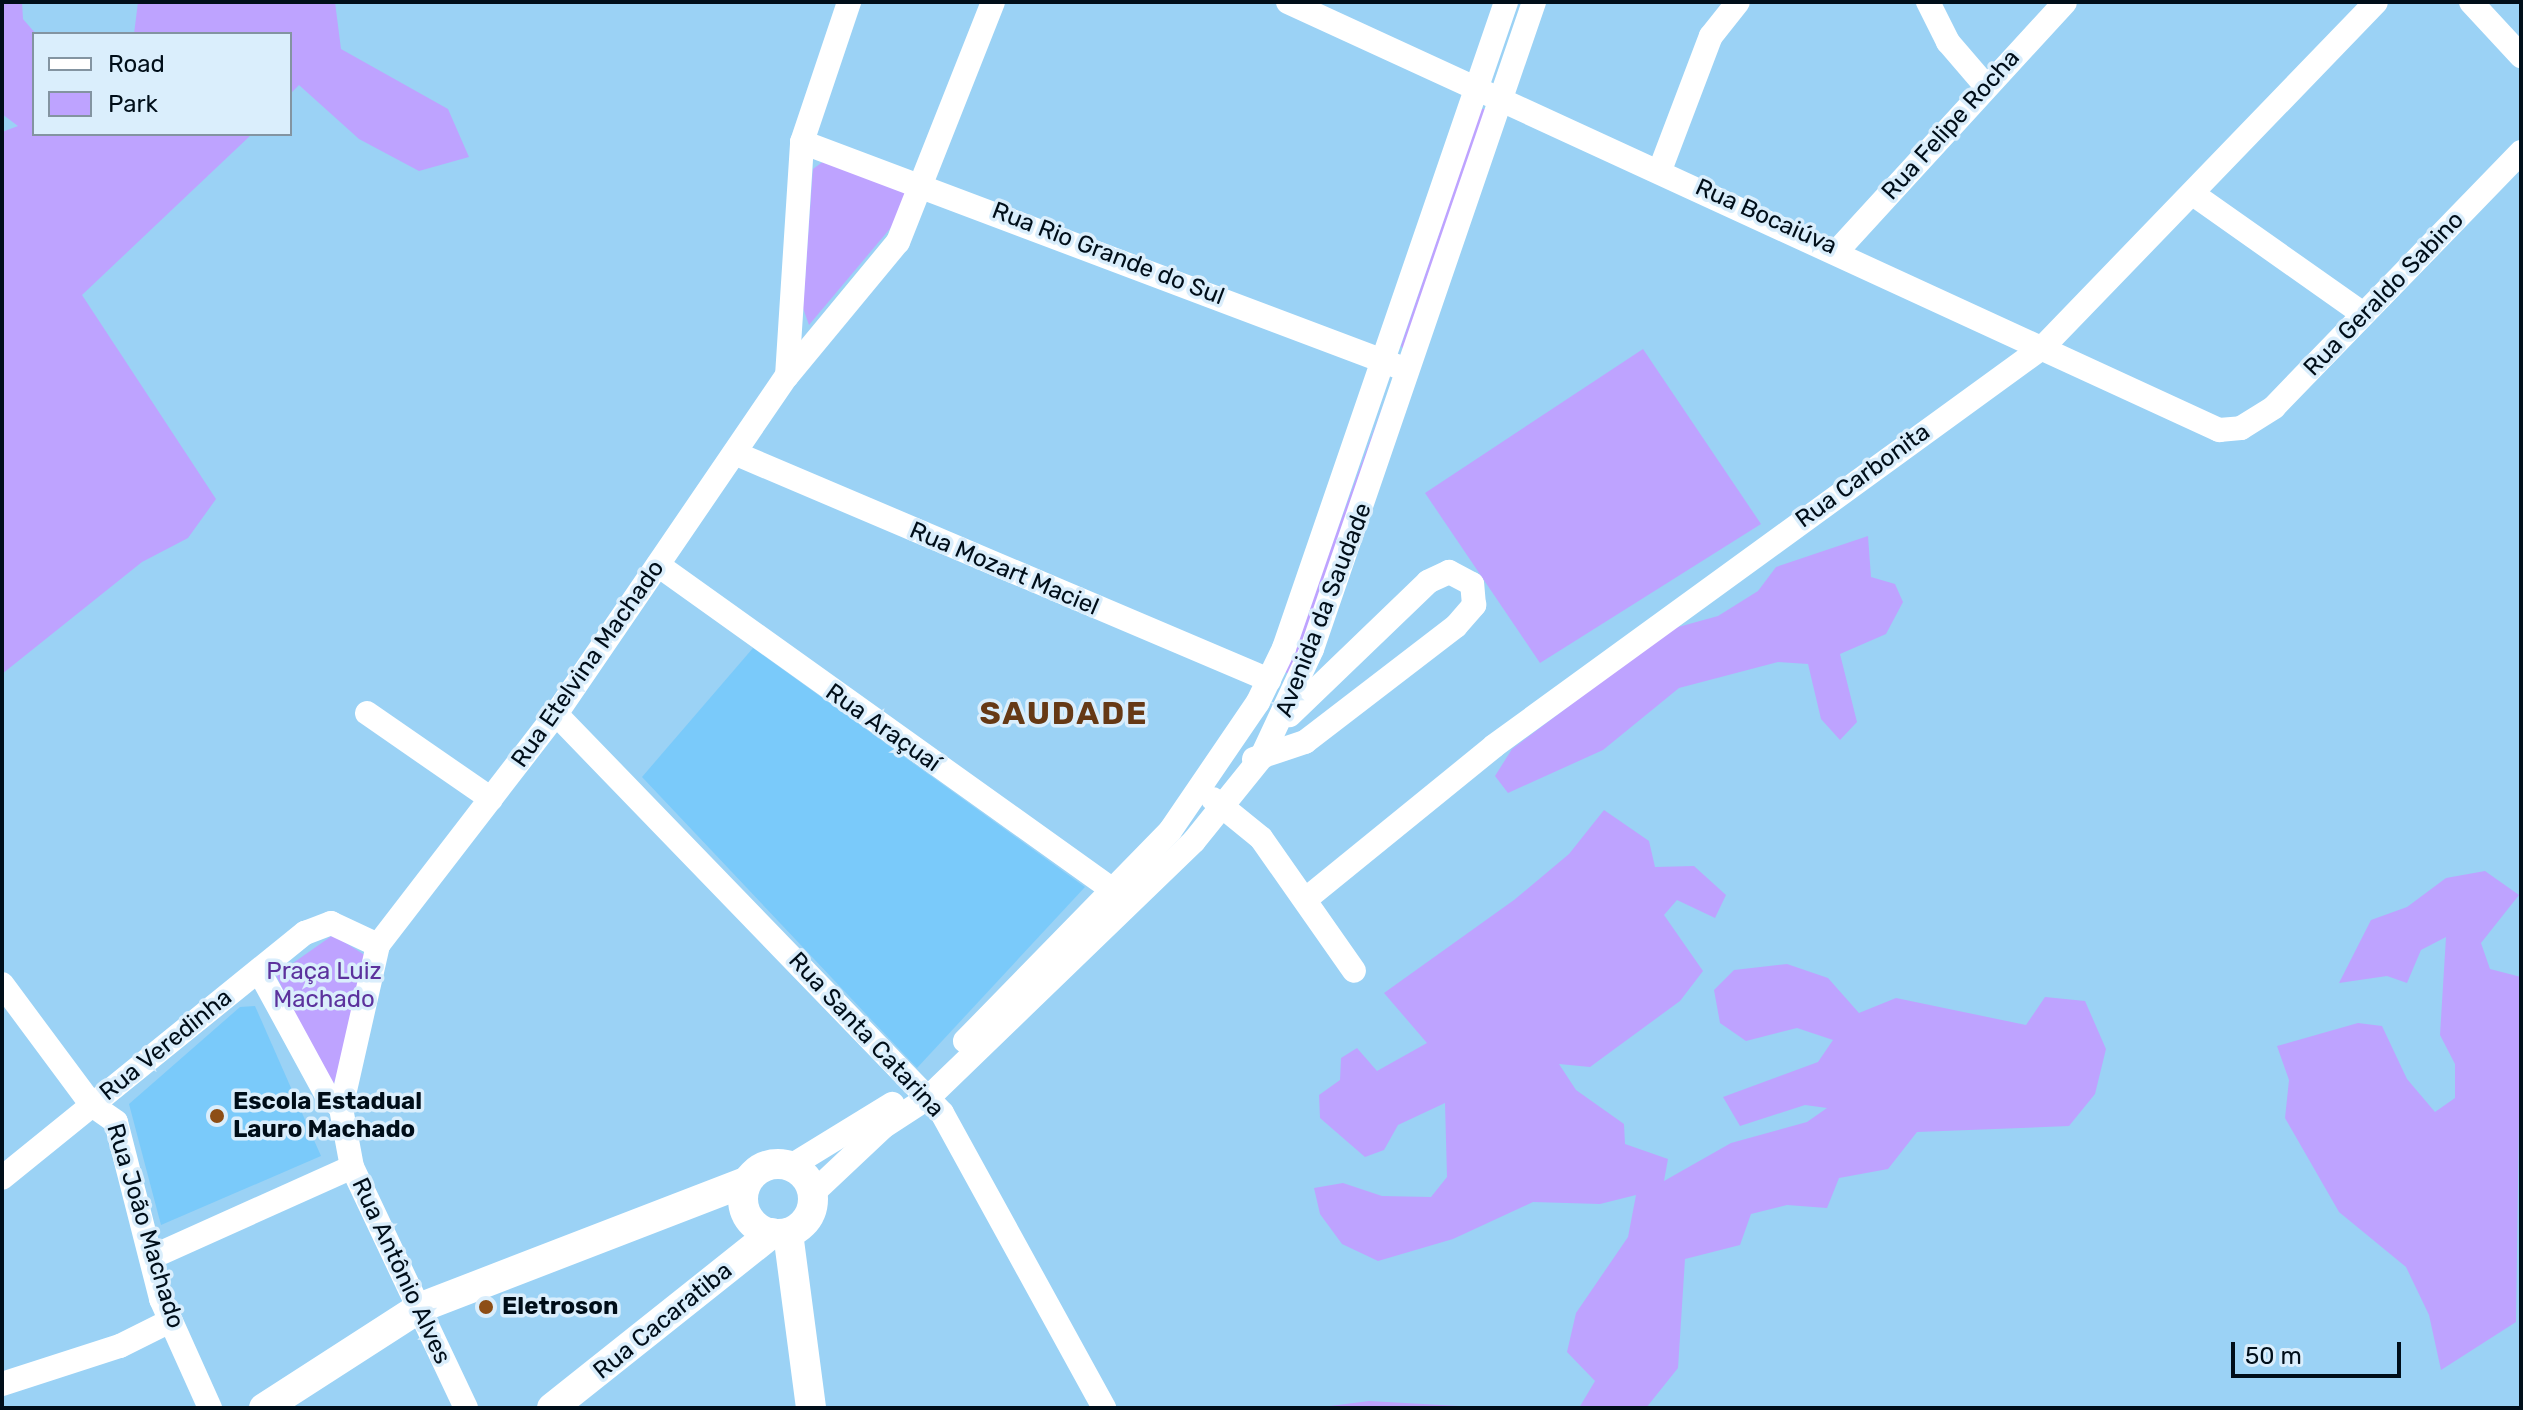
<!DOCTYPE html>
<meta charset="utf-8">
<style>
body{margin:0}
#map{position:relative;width:2523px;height:1410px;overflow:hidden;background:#9bd2f5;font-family:Rubik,sans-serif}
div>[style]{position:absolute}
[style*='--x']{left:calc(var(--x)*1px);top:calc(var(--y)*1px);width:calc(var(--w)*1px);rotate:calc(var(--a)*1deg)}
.built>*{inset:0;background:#7acafa}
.green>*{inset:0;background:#bea3ff}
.minor>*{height:24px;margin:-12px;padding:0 12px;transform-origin:12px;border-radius:12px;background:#fff}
.tertiary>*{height:30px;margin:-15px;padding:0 15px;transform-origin:15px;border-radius:15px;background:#fff}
.tertiary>.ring{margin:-15px;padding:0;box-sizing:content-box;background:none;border:30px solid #fff;border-radius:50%}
.dots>*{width:22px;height:22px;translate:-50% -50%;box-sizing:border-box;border:4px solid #daeefc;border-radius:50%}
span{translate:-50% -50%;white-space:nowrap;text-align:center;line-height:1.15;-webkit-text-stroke:7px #daeefc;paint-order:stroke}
.street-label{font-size:24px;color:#000e19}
.park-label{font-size:24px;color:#5c329d}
.poi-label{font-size:24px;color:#000e19;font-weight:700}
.left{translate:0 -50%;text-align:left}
.district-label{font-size:32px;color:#663915;font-weight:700;letter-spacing:2px}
.frame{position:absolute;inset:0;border:4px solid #000e19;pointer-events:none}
.legend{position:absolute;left:32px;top:32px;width:260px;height:104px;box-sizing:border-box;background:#daeefc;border:2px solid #8394a1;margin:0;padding:10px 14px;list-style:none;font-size:24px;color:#000e19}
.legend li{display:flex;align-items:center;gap:16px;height:40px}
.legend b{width:40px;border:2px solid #8394a1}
.scale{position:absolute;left:2231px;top:1342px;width:170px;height:36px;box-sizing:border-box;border:4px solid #000e19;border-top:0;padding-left:10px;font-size:24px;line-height:28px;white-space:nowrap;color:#000e19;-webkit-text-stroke:6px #daeefc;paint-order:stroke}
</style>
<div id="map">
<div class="built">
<i style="clip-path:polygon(753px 648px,1085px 887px,917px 1068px,642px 777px)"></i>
<i style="clip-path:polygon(255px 1006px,321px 1156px,161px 1225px,129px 1104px,240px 1007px)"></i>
</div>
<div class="green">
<i style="clip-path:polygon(2px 2px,22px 2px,23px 19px,36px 34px,34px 134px,252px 134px,82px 295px,216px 499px,188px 538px,142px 562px,2px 674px,2px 132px,18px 126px,2px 114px)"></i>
<i style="clip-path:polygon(138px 2px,335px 2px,341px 49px,448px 109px,469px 157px,419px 171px,359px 139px,299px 85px,290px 94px,290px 34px,134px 34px)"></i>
<i style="clip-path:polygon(1481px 109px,1488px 109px,1404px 350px,1401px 346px)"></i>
<i style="clip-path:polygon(824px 161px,905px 191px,904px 212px,809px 325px,803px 308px,813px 169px)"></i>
<i style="clip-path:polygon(1643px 349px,1761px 524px,1540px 663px,1425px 493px)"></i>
<i style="clip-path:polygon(1388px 392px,1295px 669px,1289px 674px,1285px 672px)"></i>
<i style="clip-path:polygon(1868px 536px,1871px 577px,1895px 584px,1903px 602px,1886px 634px,1840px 654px,1857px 722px,1840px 740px,1821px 719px,1808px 664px,1778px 662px,1679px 688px,1603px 750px,1508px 793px,1495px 776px,1512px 749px,1671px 629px,1718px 616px,1758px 591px,1776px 567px)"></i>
<i style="clip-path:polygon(1604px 810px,1649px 841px,1655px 867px,1694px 866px,1726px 895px,1715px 918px,1677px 900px,1664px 915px,1703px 971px,1680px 1001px,1590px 1067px,1559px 1064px,1576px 1090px,1624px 1124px,1625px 1144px,1668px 1159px,1664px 1181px,1731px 1143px,1807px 1122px,1827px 1108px,1805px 1105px,1740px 1126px,1723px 1097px,1818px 1062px,1833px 1040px,1797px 1028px,1746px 1041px,1720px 1023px,1714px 990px,1734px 970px,1787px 964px,1828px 978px,1859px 1013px,1896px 998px,2026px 1025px,2045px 997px,2085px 1001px,2106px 1049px,2095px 1094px,2069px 1126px,1917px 1132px,1888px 1169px,1839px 1178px,1827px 1208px,1787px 1205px,1751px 1214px,1740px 1245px,1685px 1259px,1678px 1368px,1646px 1408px,1579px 1408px,1595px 1381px,1567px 1352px,1576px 1313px,1628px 1237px,1636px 1195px,1600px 1204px,1533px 1202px,1453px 1239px,1378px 1261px,1342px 1244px,1320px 1214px,1314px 1188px,1343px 1183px,1382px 1196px,1431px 1197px,1447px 1177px,1445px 1103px,1398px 1125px,1384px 1150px,1365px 1157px,1320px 1118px,1319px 1095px,1340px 1080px,1341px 1058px,1357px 1048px,1377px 1071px,1427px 1043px,1384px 993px,1514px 900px,1569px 854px)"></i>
<i style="clip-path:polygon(2485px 871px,2519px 895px,2481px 943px,2490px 969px,2521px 977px,2516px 1322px,2441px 1370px,2429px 1315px,2406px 1267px,2339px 1212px,2285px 1118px,2289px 1080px,2277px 1046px,2358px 1023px,2382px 1026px,2407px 1079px,2435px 1112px,2455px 1098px,2455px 1064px,2440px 1035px,2446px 937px,2421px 950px,2407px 983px,2387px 976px,2339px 983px,2371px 920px,2407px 907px,2446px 878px)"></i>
<i style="clip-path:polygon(333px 935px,371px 959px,332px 1090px,276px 975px)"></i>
<i style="clip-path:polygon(1369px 1401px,1477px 1407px,1479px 1408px,1315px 1408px)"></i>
</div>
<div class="minor">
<i style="--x:1288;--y:2;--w:1025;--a:24.69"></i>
<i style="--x:2219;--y:430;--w:22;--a:-5"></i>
<i style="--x:2241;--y:428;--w:39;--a:-32"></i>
<i style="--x:2274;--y:407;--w:355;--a:-45.9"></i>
<i style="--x:1928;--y:2;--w:45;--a:63.4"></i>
<i style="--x:1948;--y:42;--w:57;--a:49.3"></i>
<i style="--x:2471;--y:2;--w:74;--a:47.2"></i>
<i style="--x:802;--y:142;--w:638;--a:20.65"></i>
<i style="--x:1660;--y:170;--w:143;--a:-69.2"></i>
<i style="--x:1711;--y:36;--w:43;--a:-51.5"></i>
<i style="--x:2193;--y:194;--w:208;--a:35.2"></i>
<i style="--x:1838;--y:250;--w:336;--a:-47.5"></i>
<i style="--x:787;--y:376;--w:234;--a:-86.3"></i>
<i style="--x:802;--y:142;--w:148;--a:-71.4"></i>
<i style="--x:739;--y:455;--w:576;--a:23"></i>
<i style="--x:658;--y:565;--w:556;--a:35.55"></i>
<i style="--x:367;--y:713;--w:151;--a:34.7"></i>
<i style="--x:556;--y:714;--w:555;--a:45.95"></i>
<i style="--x:942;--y:1113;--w:337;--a:61.2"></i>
<i style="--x:1254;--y:759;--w:54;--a:-18.4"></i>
<i style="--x:1305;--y:742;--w:190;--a:-37.5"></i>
<i style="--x:1456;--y:626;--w:28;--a:-49"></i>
<i style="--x:1474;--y:605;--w:21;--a:-95"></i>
<i style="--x:1472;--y:584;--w:26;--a:-152"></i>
<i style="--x:1449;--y:572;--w:23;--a:155"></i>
<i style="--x:1428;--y:582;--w:192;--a:136.1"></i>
<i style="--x:1213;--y:799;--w:62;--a:39.1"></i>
<i style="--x:1261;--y:838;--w:162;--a:55"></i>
<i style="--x:1306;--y:899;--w:242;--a:-39.1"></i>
<i style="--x:1494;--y:746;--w:679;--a:-36.01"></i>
<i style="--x:2043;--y:347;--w:479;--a:-46"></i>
<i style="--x:259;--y:971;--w:140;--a:61.4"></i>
<i style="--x:326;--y:1094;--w:21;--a:43"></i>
<i style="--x:2;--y:984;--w:151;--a:53.4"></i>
<i style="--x:92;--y:1105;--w:29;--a:35"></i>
<i style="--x:116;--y:1122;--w:183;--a:75.7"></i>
<i style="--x:161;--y:1299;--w:120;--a:65.8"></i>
<i style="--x:965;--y:1041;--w:293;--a:-45.7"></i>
<i style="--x:1170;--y:831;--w:156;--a:-55.7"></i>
<i style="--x:1258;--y:702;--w:60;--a:-64.3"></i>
<i style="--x:1284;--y:648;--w:683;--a:-71.03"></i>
<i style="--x:791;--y:1166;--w:119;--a:-31.5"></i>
<i style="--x:2;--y:1178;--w:390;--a:-39"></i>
<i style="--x:305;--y:933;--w:28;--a:-21"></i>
<i style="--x:331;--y:923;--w:52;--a:25.1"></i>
<i style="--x:813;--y:1193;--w:96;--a:-43.3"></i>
<i style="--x:883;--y:1127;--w:55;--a:-33.1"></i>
<i style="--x:929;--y:1097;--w:368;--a:-44"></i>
<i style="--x:1194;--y:841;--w:107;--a:-51.1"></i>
<i style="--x:1261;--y:758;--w:120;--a:-64.9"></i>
<i style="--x:1312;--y:649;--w:684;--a:-71.06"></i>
<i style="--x:152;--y:1257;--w:219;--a:-24.2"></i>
<i style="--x:2;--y:1384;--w:124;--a:-17.9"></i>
<i style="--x:120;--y:1346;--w:56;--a:-26.6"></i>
<i style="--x:466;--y:1408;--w:267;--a:-115.3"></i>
<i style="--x:352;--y:1167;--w:60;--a:-100.6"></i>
<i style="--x:341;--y:1108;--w:167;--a:-77.2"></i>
<i style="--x:378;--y:945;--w:292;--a:-52.4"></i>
<i style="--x:556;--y:714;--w:409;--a:-55.7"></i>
<i style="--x:787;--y:376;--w:174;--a:-50.4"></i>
<i style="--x:898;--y:242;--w:258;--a:-68.4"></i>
</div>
<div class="tertiary">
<i class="ring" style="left:743px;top:1164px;width:40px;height:40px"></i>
<i style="--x:788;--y:1233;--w:177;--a:82.5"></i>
<i style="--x:264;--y:1408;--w:184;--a:-32.8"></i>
<i style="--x:419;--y:1308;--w:350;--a:-21.1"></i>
<i style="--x:552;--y:1408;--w:281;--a:-38.5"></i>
</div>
<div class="dots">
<i style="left:217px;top:1116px;background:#8d4e16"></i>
<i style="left:486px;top:1307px;background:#8d4e16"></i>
</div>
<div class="street-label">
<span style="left:1951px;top:125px;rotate:-48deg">Rua Felipe Rocha</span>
<span style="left:1766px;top:217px;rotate:24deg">Rua Bocaiúva</span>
<span style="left:1108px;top:254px;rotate:21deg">Rua Rio Grande do Sul</span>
<span style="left:2384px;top:294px;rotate:-46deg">Rua Geraldo Sabino</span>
<span style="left:1863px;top:476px;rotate:-36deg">Rua Carbonita</span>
<span style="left:1004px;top:569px;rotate:23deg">Rua Mozart Maciel</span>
<span style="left:1324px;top:610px;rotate:-69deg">Avenida da Saudade</span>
<span style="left:588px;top:664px;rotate:-55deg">Rua Etelvina Machado</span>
<span style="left:883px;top:728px;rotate:35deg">Rua Araçuaí</span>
<span style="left:866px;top:1035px;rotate:47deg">Rua Santa Catarina</span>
<span style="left:166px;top:1045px;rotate:-39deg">Rua Veredinha</span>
<span style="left:145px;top:1226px;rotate:73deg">Rua João Machado</span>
<span style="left:401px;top:1271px;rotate:65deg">Rua Antônio Alves</span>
<span style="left:663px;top:1321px;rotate:-39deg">Rua Cacaratiba</span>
</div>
<div class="park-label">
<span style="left:324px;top:986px">Praça Luiz<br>Machado</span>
</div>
<div class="poi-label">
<span class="left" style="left:233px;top:1116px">Escola Estadual<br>Lauro Machado</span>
<span class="left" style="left:502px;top:1307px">Eletroson</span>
</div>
<div class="district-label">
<span style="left:1064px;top:713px">SAUDADE</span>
</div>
<div class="frame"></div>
<ul class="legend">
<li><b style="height:10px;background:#fff"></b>Road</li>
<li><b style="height:22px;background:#bea3ff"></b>Park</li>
</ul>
<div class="scale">50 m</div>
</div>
